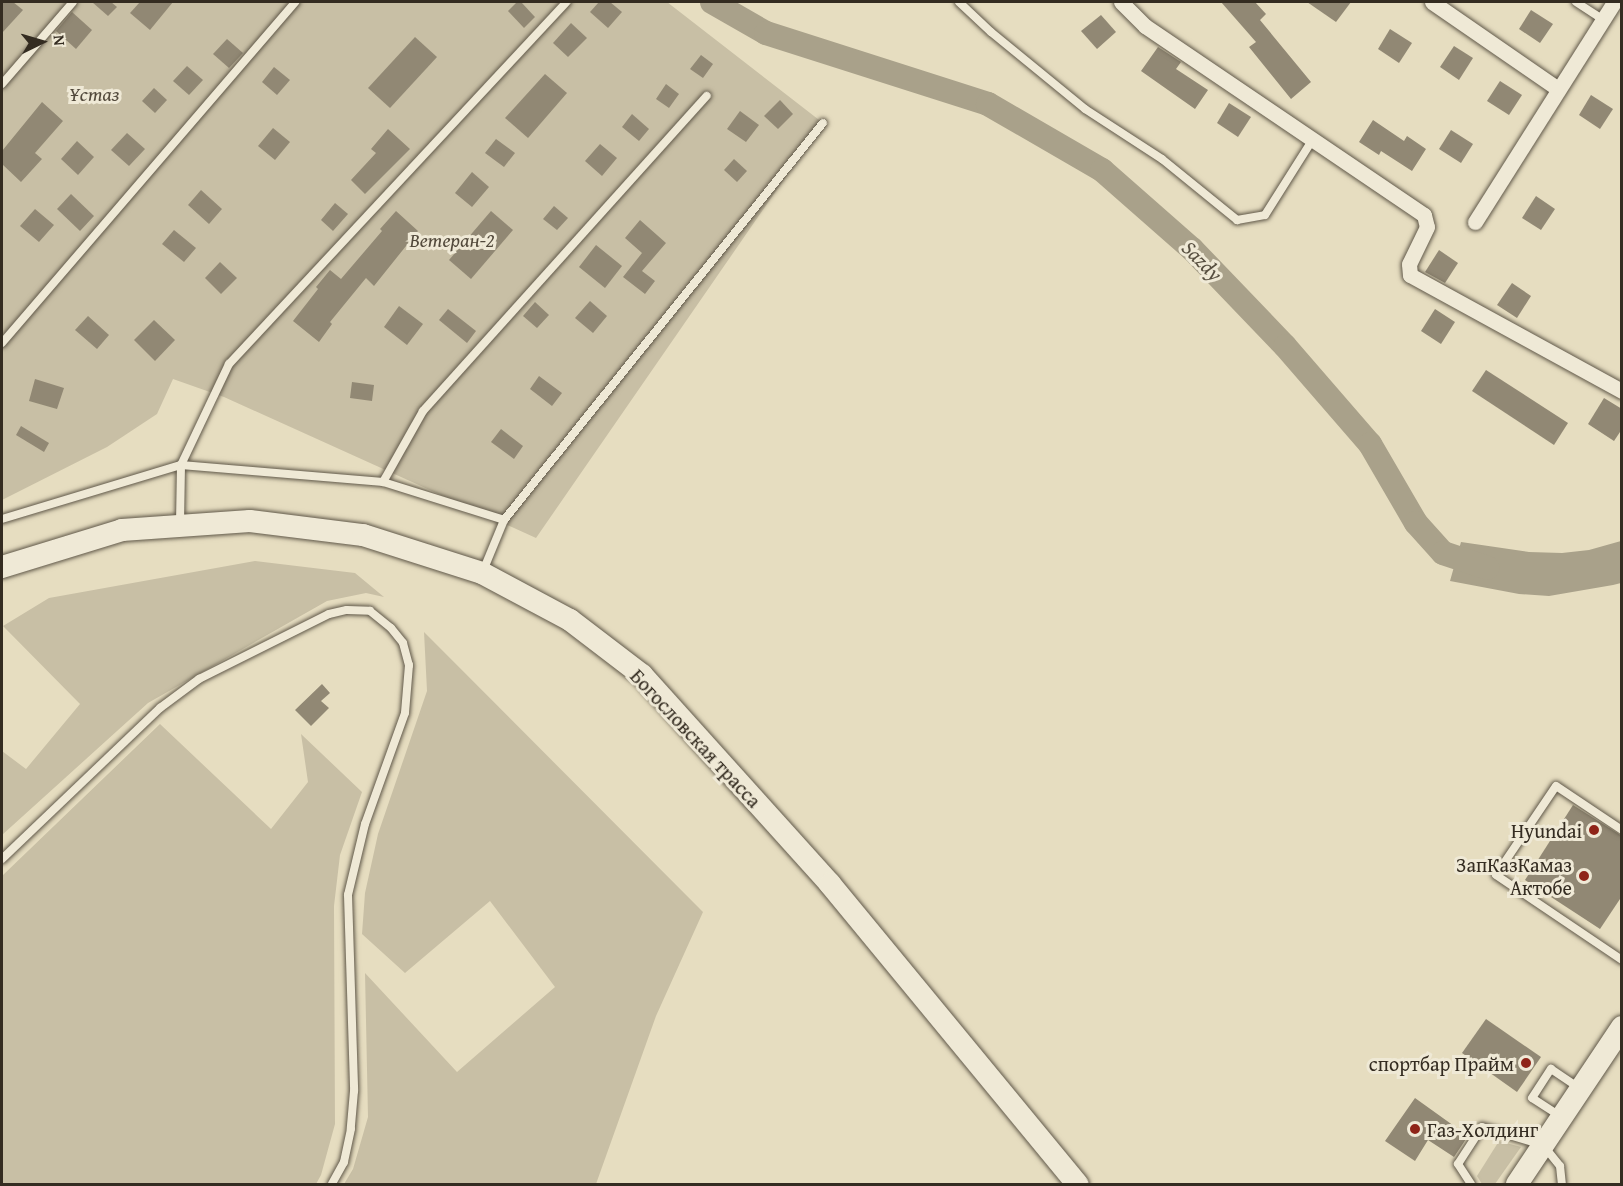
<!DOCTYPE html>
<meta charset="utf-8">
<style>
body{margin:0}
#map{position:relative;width:1623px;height:1186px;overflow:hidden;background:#e6ddc0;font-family:"Gentium Book Plus",serif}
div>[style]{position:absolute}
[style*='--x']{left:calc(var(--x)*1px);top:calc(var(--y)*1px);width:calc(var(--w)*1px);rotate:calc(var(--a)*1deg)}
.green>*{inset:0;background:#c8bfa5}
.water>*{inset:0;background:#a9a18a}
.river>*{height:24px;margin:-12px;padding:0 12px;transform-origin:12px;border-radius:12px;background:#a9a18a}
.building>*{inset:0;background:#918874}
.roads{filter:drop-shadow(0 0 2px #605849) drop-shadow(0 0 2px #605849)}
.service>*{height:8px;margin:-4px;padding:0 4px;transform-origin:4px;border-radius:4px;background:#efe9d6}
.minor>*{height:15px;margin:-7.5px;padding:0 7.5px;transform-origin:7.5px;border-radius:7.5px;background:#efe9d6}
.secondary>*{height:22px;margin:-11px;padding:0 11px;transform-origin:11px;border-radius:11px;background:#efe9d6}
.dots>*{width:16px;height:16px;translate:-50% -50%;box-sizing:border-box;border:3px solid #efe9d6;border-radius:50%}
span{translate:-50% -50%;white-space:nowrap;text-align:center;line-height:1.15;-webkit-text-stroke:6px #efe9d6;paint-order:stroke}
.park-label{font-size:20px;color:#52493b;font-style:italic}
.street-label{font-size:20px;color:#342c21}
.poi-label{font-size:20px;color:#342c21}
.right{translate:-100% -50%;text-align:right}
.left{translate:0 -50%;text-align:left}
.water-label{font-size:21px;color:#574f40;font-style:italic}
.frame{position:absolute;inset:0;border:3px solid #342c21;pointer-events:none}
.north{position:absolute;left:12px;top:12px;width:60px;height:60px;-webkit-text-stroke:4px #efe9d6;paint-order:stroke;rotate:85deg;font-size:16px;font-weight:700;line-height:24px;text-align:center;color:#342c21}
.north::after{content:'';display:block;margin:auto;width:21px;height:27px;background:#342c21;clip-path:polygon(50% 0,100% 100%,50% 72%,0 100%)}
</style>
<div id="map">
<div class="green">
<i style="clip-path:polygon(2px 2px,667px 2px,823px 123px,536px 538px,224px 397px,173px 379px,157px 414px,107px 447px,2px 500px)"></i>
<i style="clip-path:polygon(255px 561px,355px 573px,384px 597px,366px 593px,327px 601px,148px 703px,2px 835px,2px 751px,26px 769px,80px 704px,3px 626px,49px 598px)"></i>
<i style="clip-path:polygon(424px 632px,703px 912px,656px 1016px,596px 1184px,344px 1184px,353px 1169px,368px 1117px,365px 973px,457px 1072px,555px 987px,490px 901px,405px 973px,362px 934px,365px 893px,378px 834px,427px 691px)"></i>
<i style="clip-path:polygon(160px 724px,271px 829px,308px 782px,301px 734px,362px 792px,340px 855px,334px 906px,335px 1124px,321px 1175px,316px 1184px,2px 1184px,2px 876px)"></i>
<i style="clip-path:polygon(1499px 1141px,1521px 1147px,1495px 1184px,1482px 1184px,1477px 1176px)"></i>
</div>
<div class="water">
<i style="clip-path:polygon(1621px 541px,1621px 583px,1613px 585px,1549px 596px,1519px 594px,1450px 581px,1461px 542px,1529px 552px,1562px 553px,1589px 550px)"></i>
</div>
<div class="river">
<i style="--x:712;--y:2;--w:62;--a:29.9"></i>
<i style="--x:766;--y:33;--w:233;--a:17.7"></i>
<i style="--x:988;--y:104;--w:132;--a:30.1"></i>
<i style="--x:1102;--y:170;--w:120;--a:41.3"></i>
<i style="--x:1192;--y:249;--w:134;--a:46.2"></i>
<i style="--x:1285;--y:346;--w:130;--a:49.1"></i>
<i style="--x:1370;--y:444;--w:91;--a:59.8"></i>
<i style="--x:1416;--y:523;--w:40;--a:48"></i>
<i style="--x:1443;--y:553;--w:47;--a:18.4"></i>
</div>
<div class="building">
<i style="clip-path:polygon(2px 2px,13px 2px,23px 10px,2px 33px)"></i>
<i style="clip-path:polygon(92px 2px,111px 2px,117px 7px,108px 16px)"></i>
<i style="clip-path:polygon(140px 2px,173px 2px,150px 30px,130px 13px)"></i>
<i style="clip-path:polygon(517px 2px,521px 2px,535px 17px,524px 28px,508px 11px)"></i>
<i style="clip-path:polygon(599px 2px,610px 2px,622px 12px,608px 28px,590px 12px)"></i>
<i style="clip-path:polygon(1221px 2px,1255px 2px,1266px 14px,1260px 20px,1311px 82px,1291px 99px,1249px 47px,1256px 42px)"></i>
<i style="clip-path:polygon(1307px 2px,1351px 2px,1336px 22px)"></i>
<i style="clip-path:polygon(1531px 10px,1553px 24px,1540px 43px,1519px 29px)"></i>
<i style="clip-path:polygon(72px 12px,92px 30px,76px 49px,56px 31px)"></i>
<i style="clip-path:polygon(1101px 15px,1116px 32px,1097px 49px,1081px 31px)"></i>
<i style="clip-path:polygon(571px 23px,587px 38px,568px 57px,553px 43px)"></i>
<i style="clip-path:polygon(1390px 29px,1412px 43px,1399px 63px,1378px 49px)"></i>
<i style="clip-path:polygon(415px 37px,437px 57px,390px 108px,368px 88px)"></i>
<i style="clip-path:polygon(227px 39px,243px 53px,229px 68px,213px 54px)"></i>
<i style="clip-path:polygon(1454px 46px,1473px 58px,1459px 80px,1440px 67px)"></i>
<i style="clip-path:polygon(1158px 47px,1181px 62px,1176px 69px,1208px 90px,1195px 109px,1141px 71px)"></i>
<i style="clip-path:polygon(701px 55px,713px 64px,703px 78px,690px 69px)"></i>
<i style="clip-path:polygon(187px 66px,203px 80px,189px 95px,173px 81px)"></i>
<i style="clip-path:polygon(274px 67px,290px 80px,277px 95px,262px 82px)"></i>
<i style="clip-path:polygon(545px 74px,567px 93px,528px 138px,505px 118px)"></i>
<i style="clip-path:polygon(1500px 81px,1522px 95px,1509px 115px,1487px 101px)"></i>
<i style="clip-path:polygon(666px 84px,679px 94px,669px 108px,656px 99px)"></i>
<i style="clip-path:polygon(154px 88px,167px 100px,155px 113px,142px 101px)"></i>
<i style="clip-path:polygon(1591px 95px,1613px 109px,1600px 129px,1579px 115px)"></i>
<i style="clip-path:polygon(780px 100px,793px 114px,778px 129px,764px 116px)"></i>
<i style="clip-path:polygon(42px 102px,63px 121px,35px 153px,42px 159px,21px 182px,2px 164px,2px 151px)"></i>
<i style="clip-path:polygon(1229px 103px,1251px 117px,1238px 137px,1217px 123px)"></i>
<i style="clip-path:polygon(740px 111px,759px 125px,746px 142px,727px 129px)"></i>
<i style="clip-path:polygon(632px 114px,649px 129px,639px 141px,622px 127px)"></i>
<i style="clip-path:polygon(1373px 120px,1404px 141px,1407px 136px,1426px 149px,1412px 171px,1381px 151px,1379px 155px,1359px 142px)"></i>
<i style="clip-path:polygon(273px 128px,290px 142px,275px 160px,258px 146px)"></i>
<i style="clip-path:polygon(388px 129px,410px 149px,365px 194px,351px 180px,376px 153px,371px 149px)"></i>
<i style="clip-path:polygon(1451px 130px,1473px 144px,1461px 163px,1439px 149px)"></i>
<i style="clip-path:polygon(127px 133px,145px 149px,129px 166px,111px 150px)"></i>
<i style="clip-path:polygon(496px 139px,515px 153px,504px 167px,485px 153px)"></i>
<i style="clip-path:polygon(77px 141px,94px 157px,78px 175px,61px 159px)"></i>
<i style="clip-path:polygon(600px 144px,617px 158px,602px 176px,585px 161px)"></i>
<i style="clip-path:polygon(734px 159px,747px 171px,737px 182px,724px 170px)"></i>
<i style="clip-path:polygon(472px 172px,489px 187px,472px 207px,455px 193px)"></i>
<i style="clip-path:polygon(201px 190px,222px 209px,209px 224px,188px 205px)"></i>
<i style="clip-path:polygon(71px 194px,94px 216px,80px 231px,57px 209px)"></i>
<i style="clip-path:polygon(1536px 196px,1555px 209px,1541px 230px,1522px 218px)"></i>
<i style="clip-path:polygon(335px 203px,348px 214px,333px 231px,321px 220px)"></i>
<i style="clip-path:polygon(554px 206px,568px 218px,557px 230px,543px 219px)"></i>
<i style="clip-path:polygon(35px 209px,54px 225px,39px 242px,20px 226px)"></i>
<i style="clip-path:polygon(396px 211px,418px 231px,374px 286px,366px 278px,330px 322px,332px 324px,319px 342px,293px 321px,318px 289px,316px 287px,330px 270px,341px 279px,382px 231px,380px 229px)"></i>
<i style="clip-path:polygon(491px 211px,513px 230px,471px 279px,449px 260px)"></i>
<i style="clip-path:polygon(640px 220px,666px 243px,642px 271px,655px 281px,645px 294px,623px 277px,642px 253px,625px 238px)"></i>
<i style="clip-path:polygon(174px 230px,196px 248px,184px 262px,162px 244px)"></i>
<i style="clip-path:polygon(596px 245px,622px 266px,605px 288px,579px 267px)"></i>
<i style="clip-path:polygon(1439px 250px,1458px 263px,1445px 283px,1425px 272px)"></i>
<i style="clip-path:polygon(220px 262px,237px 278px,221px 294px,205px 278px)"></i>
<i style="clip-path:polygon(1512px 283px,1531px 296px,1517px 318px,1497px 305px)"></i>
<i style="clip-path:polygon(590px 301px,607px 316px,593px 333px,575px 318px)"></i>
<i style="clip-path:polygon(535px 302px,549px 315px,537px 328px,523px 316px)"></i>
<i style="clip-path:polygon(399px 306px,423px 324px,407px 345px,384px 327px)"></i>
<i style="clip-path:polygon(448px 309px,476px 331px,467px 343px,439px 320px)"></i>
<i style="clip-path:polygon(1435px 309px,1455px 322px,1441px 344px,1421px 331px)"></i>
<i style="clip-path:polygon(88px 316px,109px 335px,97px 349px,75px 330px)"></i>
<i style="clip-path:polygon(154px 320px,175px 340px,155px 361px,134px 340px)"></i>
<i style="clip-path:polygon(1486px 370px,1568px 423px,1554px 445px,1472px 391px)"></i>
<i style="clip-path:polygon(539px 376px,562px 393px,552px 406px,530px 389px)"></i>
<i style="clip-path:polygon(35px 379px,64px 388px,57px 409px,29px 401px)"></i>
<i style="clip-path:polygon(352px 382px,374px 385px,372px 401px,350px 398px)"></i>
<i style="clip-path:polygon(1604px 398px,1622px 409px,1622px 429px,1614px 441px,1588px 424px)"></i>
<i style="clip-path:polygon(21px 426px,49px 443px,44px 452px,16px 435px)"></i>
<i style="clip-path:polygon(501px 429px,523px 446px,514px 459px,491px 442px)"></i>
<i style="clip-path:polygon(322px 684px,330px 693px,321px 701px,329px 708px,311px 726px,295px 710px)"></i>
<i style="clip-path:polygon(1573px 805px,1622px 836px,1622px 896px,1600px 929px,1525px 880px)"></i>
<i style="clip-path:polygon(1486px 1019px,1541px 1057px,1517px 1092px,1462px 1053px)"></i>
<i style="clip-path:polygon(1415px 1098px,1468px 1136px,1454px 1157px,1428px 1140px,1415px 1161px,1385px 1141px)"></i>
</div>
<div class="roads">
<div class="service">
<i style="--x:959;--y:2;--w:44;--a:43.2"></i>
<i style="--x:991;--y:32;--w:122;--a:39.3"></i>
<i style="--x:1085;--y:109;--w:92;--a:33"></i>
<i style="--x:1162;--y:159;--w:97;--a:39.1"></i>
<i style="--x:1237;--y:220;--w:28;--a:-10"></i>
<i style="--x:1265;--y:215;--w:90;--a:-57.7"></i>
<i style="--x:1576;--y:2;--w:31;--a:33"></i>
<i style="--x:2;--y:84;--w:108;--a:-49.1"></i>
<i style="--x:2;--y:343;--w:450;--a:-49.3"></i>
<i style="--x:383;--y:482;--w:127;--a:17.4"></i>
<i style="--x:504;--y:520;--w:509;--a:-51.22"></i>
<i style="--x:2;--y:519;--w:187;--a:-16.8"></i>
<i style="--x:181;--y:465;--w:203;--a:4.8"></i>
<i style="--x:383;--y:482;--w:81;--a:-60.6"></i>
<i style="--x:423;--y:411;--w:424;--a:-48"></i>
<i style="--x:180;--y:523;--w:58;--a:-89"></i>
<i style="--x:181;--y:465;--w:112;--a:-64.6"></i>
<i style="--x:229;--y:364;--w:495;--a:-47"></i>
<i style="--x:483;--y:571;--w:55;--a:-67.6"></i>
<i style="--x:1622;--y:830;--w:79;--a:-146.3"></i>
<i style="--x:1556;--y:786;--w:107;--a:124"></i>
<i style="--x:1496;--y:875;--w:152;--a:34"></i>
<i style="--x:2;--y:859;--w:219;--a:-43.7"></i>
<i style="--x:160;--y:708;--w:49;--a:-36.6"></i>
<i style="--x:199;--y:679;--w:145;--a:-26.6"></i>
<i style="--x:329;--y:614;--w:18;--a:-13"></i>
<i style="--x:347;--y:610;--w:23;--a:2"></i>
<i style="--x:370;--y:611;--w:27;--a:39"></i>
<i style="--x:391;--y:628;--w:19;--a:51"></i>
<i style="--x:403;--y:643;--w:23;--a:75"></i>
<i style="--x:409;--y:665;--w:48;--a:94.8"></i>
<i style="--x:405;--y:713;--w:118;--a:109.8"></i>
<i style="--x:365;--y:824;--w:73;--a:103.5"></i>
<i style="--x:348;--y:895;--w:196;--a:88.2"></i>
<i style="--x:354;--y:1091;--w:38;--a:95"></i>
<i style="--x:351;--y:1129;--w:34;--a:102"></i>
<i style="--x:344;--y:1162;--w:25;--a:119"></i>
<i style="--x:1560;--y:1116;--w:33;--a:-147"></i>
<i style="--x:1532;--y:1098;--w:35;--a:-57"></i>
<i style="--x:1551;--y:1069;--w:34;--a:34"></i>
<i style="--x:1471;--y:1184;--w:24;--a:-123"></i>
<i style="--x:1458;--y:1164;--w:44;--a:-57"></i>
<i style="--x:1482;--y:1127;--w:64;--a:16.4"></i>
<i style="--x:1543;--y:1145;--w:27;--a:51"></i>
<i style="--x:1560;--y:1166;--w:18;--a:84"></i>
</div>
<div class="minor">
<i style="--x:1121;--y:2;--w:34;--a:45"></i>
<i style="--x:1145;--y:26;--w:337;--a:34.1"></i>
<i style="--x:1424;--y:215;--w:12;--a:76"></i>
<i style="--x:1427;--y:227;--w:41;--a:115.9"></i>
<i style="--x:1409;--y:264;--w:11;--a:85"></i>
<i style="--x:1410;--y:275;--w:242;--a:28.7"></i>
<i style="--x:1432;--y:2;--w:153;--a:34.6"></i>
<i style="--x:1475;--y:222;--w:260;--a:-57.7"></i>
</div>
<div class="secondary">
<i style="--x:2;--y:567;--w:126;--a:-17.1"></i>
<i style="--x:122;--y:530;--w:128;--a:-4"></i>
<i style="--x:250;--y:521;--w:114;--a:7.1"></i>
<i style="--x:363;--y:535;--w:125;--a:17.7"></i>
<i style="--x:482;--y:573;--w:100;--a:28.1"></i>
<i style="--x:570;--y:620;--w:91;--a:37.4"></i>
<i style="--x:642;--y:675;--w:281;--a:48"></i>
<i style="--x:830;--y:884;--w:389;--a:50.5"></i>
<i style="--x:1517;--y:1184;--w:189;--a:-56.2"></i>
</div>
</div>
<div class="dots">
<i style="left:1594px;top:830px;background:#8f2418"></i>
<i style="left:1584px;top:876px;background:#8f2418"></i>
<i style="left:1526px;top:1063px;background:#8f2418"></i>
<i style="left:1415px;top:1129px;background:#8f2418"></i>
</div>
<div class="park-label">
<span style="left:94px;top:93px">Ұстаз</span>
<span style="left:452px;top:239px">Ветеран-2</span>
</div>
<div class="street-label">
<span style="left:696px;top:738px;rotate:47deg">Богословская трасса</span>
</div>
<div class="poi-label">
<span class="right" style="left:1582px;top:830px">Hyundai</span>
<span class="right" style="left:1572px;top:876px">ЗапКазКамаз<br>Актобе</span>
<span class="right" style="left:1514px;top:1063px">спортбар Прайм</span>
<span class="left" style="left:1427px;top:1129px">Газ-Холдинг</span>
</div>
<div class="water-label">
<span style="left:1202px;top:261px;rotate:45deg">Sazdy</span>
</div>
<div class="frame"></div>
<div class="north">N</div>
</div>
